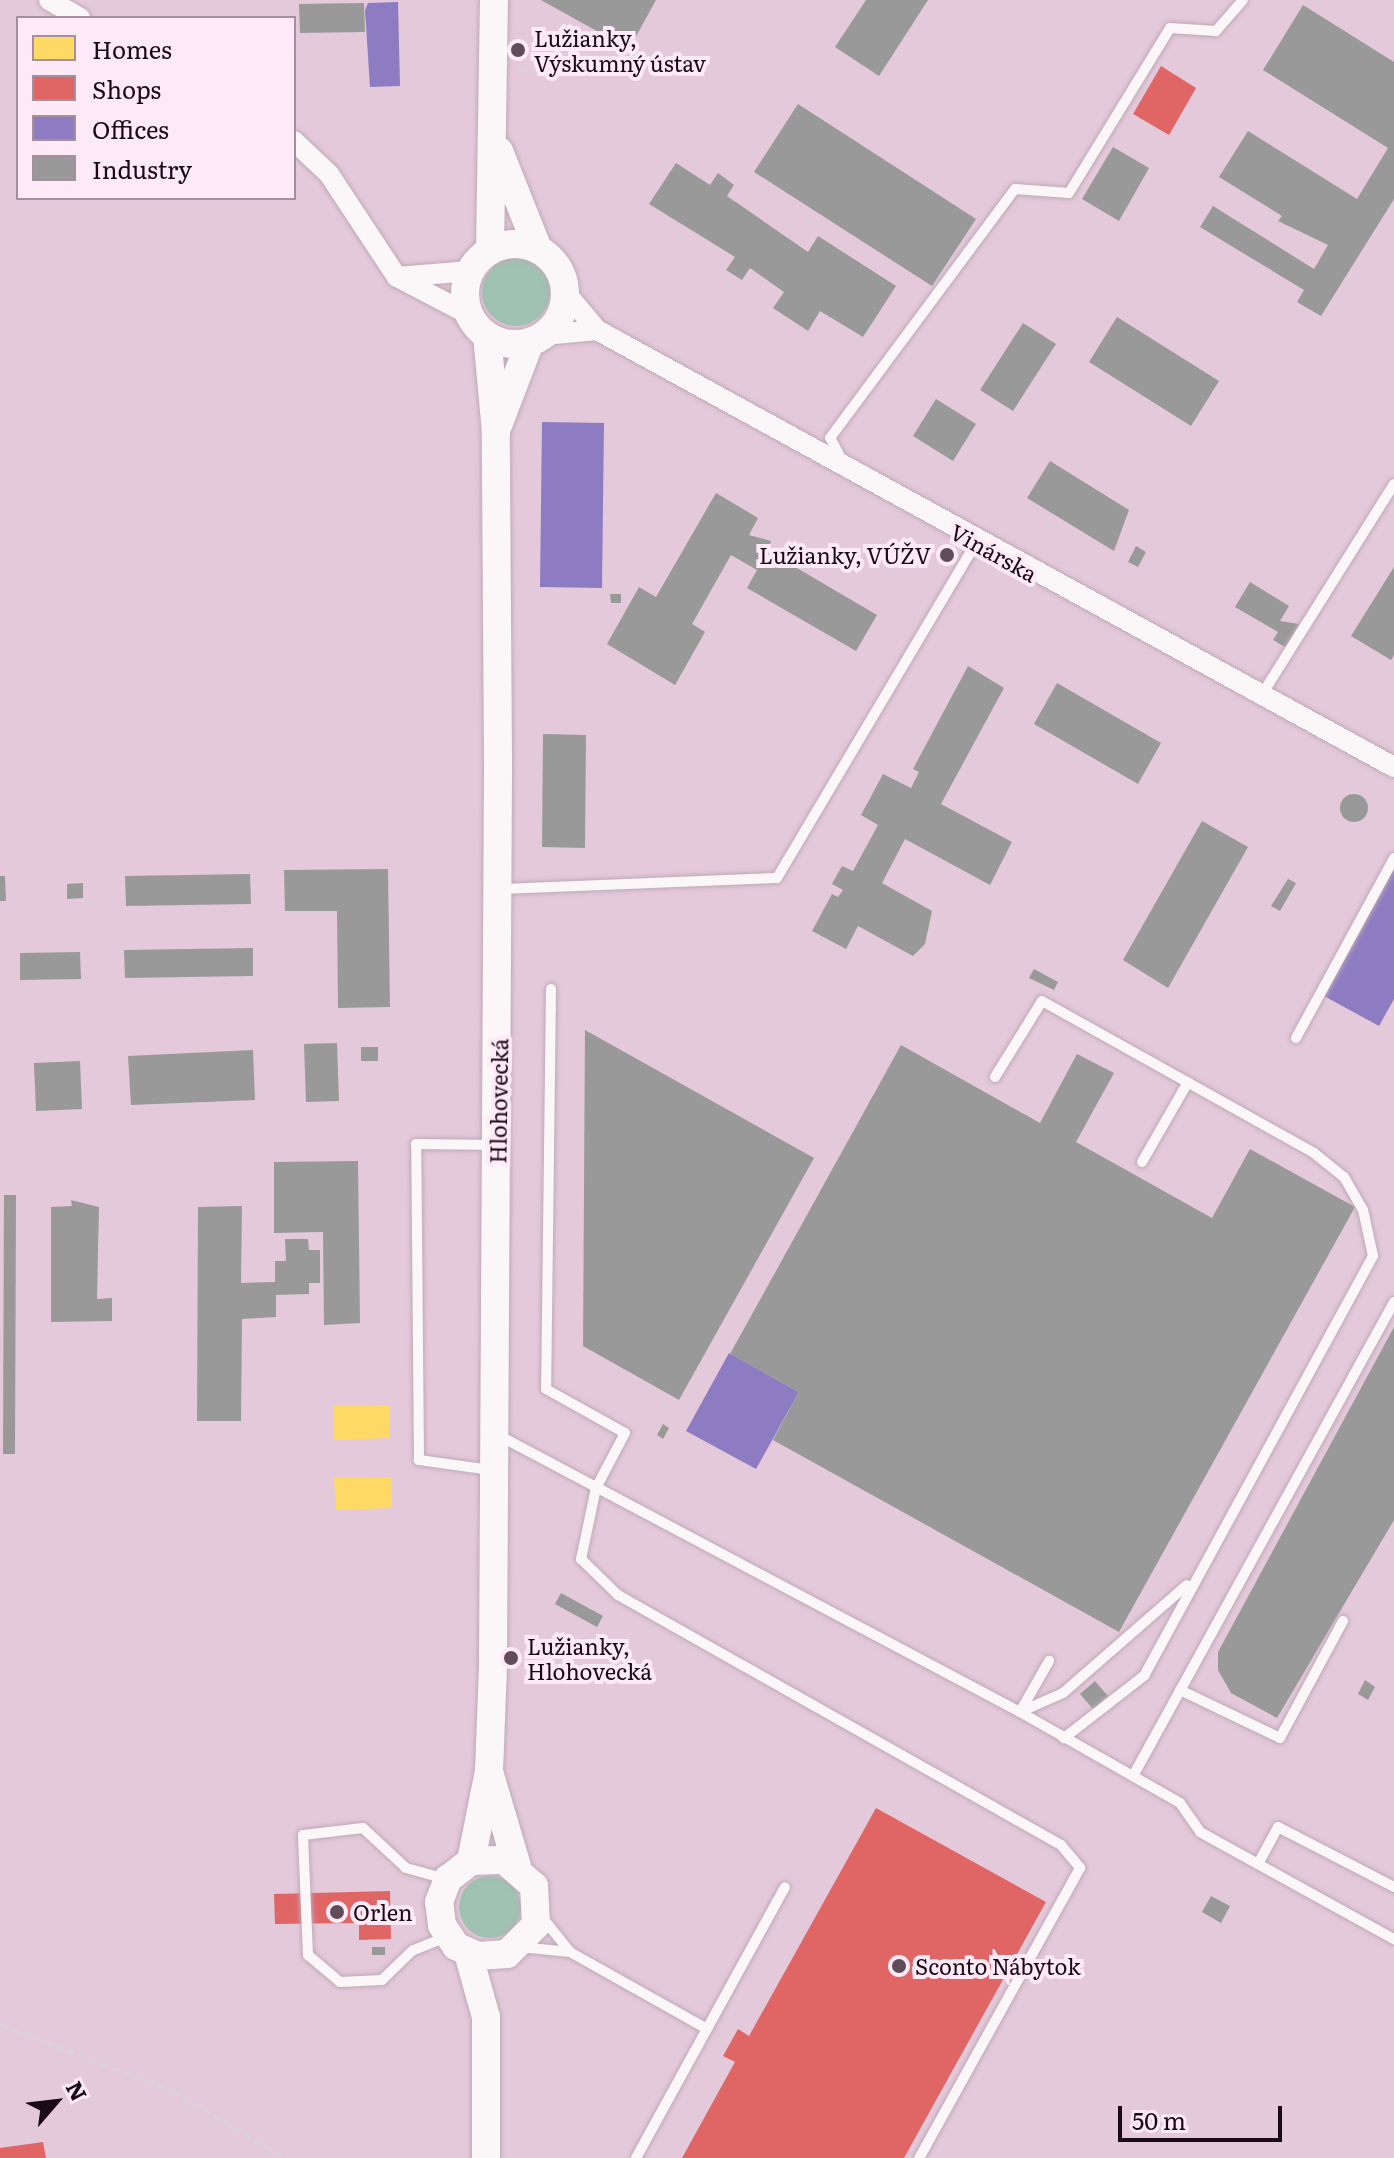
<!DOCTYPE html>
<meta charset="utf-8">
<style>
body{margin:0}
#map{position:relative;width:1394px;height:2158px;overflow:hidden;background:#e4c9da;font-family:Literata,serif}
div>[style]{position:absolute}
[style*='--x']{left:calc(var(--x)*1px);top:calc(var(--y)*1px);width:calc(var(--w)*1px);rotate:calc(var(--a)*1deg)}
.green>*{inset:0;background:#a0c2b2}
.round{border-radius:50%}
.homes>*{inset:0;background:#ffd966}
.shops>*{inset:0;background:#e06666}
.offices>*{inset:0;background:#8e7cc3}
.industry>*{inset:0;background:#999}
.path>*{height:4px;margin-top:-2px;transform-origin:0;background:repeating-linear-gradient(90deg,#dbd2d7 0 8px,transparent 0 12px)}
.roads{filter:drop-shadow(0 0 2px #beaab7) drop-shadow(0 0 2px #beaab7)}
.service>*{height:10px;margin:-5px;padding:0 5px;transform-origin:5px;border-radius:5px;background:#fbf7f9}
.minor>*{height:20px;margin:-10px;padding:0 10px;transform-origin:10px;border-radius:10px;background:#fbf7f9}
.secondary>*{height:28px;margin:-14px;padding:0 14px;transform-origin:14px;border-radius:14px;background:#fbf7f9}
.secondary>.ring{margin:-14px;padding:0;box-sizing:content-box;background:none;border:28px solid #fbf7f9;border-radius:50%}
.dots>*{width:22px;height:22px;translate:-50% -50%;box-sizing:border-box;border:4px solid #fee9f6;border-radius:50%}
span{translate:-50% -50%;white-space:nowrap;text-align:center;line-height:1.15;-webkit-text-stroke:8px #fee9f6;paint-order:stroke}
.poi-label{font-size:22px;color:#1a0a15}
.left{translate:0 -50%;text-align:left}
.right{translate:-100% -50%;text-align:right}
.street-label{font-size:22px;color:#1a0a15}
.legend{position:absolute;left:16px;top:16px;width:280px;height:184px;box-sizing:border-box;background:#fee9f6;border:2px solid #a3909c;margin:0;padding:10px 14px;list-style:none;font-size:24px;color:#1a0a15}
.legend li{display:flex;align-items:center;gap:16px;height:40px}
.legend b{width:40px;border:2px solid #a3909c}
.north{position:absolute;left:16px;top:2062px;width:80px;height:80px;-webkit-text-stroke:6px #fee9f6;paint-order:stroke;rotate:62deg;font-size:22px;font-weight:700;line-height:32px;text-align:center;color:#1a0a15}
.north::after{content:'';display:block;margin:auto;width:28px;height:36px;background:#1a0a15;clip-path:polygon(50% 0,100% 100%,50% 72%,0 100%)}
.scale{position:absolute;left:1118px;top:2106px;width:164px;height:36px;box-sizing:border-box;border:4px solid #1a0a15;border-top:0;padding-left:10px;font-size:24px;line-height:28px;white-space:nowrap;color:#1a0a15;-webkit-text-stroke:6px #fee9f6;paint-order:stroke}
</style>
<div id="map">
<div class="green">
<i class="round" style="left:482px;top:258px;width:68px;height:68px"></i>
<i class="round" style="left:459px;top:1876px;width:62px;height:62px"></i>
</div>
<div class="homes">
<i style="clip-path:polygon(389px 1405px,389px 1438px,334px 1440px,334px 1406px)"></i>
<i style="clip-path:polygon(391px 1477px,392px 1508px,336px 1510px,334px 1478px)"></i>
</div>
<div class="shops">
<i style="clip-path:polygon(1161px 66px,1196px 88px,1169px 135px,1133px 114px)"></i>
<i style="clip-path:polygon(876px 1808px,1046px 1902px,904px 2158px,682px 2158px,735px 2062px,723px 2056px,738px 2029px,749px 2036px)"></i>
<i style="clip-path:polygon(390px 1891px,391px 1939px,359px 1940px,359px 1923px,275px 1924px,274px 1894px)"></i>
<i style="clip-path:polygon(43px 2142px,46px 2158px,0 2158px,0 2148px)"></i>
</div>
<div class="offices">
<i style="clip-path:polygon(398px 2px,400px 86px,370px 87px,365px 10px,368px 3px)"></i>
<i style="clip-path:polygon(542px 422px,604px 423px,602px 588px,540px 587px)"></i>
<i style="clip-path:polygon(1394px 868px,1394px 999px,1379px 1026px,1324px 996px)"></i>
<i style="clip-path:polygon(729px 1353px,799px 1392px,756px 1469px,686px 1431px)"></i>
</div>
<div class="industry">
<i style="clip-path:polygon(541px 0,656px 0,629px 49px)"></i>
<i style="clip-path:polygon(866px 0,928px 0,879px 76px,835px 47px)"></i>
<i style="clip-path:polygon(364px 3px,365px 32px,300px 33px,299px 4px)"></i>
<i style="clip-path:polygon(1303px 5px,1394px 62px,1394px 199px,1321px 316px,1297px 302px,1304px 290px,1200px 227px,1213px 206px,1314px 269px,1328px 245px,1278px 221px,1282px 216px,1219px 177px,1248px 131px,1357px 199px,1388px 148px,1263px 70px)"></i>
<i style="clip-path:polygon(798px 104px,976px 219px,932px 286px,754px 172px)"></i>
<i style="clip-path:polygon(1113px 147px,1149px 168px,1119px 221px,1082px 199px)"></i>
<i style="clip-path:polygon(676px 163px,710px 185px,718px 173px,734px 185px,727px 196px,808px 252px,818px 236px,896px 286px,863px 337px,820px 311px,808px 331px,773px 308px,784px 292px,750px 268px,742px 280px,726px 270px,735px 257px,649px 204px)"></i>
<i style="clip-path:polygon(1117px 317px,1219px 381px,1191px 426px,1089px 362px)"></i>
<i style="clip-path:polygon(1023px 323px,1056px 344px,1013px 411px,980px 390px)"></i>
<i style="clip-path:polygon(936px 399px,976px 424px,953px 461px,913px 436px)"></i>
<i style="clip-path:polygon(1050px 461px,1129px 510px,1114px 551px,1027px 498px)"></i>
<i style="clip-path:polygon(716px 493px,758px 518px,749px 535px,771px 541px,768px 551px,877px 615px,856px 651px,747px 588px,757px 570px,731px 555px,692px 624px,705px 632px,675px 685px,607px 644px,639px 587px,656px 597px)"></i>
<i style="clip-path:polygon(1136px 546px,1146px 552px,1138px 567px,1128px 562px)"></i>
<i style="clip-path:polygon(1394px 567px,1394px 655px,1391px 660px,1351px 636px)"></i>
<i style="clip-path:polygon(1250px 582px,1289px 606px,1280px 621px,1299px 624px,1285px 647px,1273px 640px,1278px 632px,1235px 607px)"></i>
<i style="clip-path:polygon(610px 594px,621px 594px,621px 603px,611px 603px)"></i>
<i style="clip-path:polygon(968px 666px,1004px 688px,941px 804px,1012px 842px,990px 885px,905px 839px,882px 883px,932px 911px,925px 944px,913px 956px,858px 926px,846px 949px,812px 931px,832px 894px,838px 897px,843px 890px,832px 884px,842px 866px,853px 871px,878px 825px,861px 815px,883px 774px,911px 788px,919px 772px,913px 769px)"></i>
<i style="clip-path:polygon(1057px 683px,1161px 743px,1138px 784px,1034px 724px)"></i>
<i style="clip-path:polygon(543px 734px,586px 735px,585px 848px,542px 847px)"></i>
<i class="round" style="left:1340px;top:794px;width:28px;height:28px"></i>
<i style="clip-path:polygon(1202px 821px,1248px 847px,1168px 988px,1123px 960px)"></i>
<i style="clip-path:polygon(388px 869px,390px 1007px,338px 1008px,337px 911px,285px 911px,284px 870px)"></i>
<i style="clip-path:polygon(250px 874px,251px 904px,126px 906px,125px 876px)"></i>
<i style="clip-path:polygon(0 876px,5px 876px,6px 901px,0 901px)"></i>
<i style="clip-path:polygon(1288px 879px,1296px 883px,1280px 911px,1271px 906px)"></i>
<i style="clip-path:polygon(83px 883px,83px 898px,67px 899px,67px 884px)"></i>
<i style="clip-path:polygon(253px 948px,253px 976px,125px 978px,124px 950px)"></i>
<i style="clip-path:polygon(80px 952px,81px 979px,20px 980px,20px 953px)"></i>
<i style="clip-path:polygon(1034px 969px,1058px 982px,1054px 990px,1029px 978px)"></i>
<i style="clip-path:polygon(585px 1030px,814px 1158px,679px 1400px,583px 1346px)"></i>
<i style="clip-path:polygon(337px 1043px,339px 1101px,306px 1102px,304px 1044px)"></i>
<i style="clip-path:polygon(901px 1045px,1040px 1123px,1077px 1054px,1114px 1073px,1076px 1142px,1212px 1218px,1250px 1149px,1355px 1207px,1119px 1632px,773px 1440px,799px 1392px,730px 1354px)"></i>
<i style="clip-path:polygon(361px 1047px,378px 1047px,378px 1061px,361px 1061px)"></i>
<i style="clip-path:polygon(253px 1050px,255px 1100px,131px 1105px,128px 1056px)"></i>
<i style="clip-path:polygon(80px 1061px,82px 1109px,36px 1111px,34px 1063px)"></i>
<i style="clip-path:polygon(358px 1161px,360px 1323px,324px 1325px,323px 1232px,274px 1233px,274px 1162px)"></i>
<i style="clip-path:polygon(4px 1195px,16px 1195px,15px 1454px,3px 1454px)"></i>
<i style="clip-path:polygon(71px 1200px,99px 1207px,97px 1299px,112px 1298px,112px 1321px,51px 1322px,51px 1207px,72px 1206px)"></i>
<i style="clip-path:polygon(242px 1206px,241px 1283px,275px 1282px,275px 1261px,286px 1261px,285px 1239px,308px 1239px,309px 1250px,320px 1250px,320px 1283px,309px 1283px,309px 1294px,276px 1295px,276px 1317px,242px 1319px,241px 1421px,197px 1421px,198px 1207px)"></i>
<i style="clip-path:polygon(1394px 1327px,1394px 1520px,1277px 1718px,1231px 1693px,1218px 1670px,1218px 1652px)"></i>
<i style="clip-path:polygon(663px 1424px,669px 1428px,663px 1439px,657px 1435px)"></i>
<i style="clip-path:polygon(561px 1593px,603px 1616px,597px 1627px,555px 1604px)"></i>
<i style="clip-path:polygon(1365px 1680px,1375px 1687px,1368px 1700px,1358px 1694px)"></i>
<i style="clip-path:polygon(1095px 1681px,1108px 1696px,1093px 1709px,1080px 1694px)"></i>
<i style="clip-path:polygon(1211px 1896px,1230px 1906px,1221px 1923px,1202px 1912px)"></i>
<i style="clip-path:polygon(372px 1947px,385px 1947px,385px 1955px,372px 1955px)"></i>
</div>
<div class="path">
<i style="--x:518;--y:69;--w:52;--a:-2.2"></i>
<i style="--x:570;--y:67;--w:22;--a:-80"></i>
<i style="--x:0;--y:2025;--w:184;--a:21"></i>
<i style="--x:172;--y:2091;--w:131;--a:30.7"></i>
</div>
<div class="roads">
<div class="service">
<i style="--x:843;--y:462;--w:27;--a:-118"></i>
<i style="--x:830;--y:438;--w:310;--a:-53.4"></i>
<i style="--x:1015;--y:189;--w:54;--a:4.2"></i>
<i style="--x:1069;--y:193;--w:193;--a:-58.5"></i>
<i style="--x:1170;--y:28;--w:46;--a:3.7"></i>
<i style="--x:1216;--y:31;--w:41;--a:-48.9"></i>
<i style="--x:1261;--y:696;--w:250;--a:-57.9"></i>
<i style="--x:501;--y:889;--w:276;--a:-2.3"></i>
<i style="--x:777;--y:878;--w:390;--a:-59.3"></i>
<i style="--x:551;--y:989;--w:400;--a:90.7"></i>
<i style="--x:546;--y:1389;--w:90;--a:29.1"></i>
<i style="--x:625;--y:1433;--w:62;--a:117.8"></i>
<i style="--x:596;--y:1488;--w:73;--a:101.9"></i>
<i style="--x:581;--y:1559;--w:52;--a:44.2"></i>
<i style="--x:618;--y:1595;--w:509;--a:29.44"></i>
<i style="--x:1061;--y:1845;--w:30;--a:50"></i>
<i style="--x:1080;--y:1868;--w:332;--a:119"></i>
<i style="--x:1296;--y:1038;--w:205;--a:-61.4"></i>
<i style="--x:995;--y:1077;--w:89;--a:-58.3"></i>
<i style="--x:1042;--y:1001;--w:312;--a:29.2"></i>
<i style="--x:1314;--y:1153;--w:38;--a:39"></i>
<i style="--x:1344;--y:1177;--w:38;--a:60"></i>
<i style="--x:1363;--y:1210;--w:47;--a:77.7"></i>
<i style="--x:1373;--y:1256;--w:477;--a:118.6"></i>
<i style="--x:1145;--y:1675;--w:103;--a:142.1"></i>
<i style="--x:1142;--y:1162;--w:92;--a:-60.1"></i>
<i style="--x:496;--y:1434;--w:593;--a:27.95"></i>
<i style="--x:1020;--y:1712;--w:184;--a:29.6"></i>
<i style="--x:1180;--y:1803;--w:35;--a:55"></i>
<i style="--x:1200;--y:1832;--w:222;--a:28.9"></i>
<i style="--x:491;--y:1470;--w:73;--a:-172.1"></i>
<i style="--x:419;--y:1460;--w:316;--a:-90.5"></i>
<i style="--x:416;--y:1144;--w:79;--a:0.7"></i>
<i style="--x:1180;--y:1690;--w:111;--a:25.6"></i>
<i style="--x:1280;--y:1738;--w:133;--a:-61.7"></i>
<i style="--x:1020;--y:1712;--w:47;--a:-23.8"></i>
<i style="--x:1063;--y:1693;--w:164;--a:-41.1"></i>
<i style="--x:1020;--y:1712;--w:59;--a:-60.4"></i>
<i style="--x:1133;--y:1776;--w:541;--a:-61.16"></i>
<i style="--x:1258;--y:1864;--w:42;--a:-61.6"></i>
<i style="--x:1278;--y:1827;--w:131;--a:27.3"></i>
<i style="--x:542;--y:1917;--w:45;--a:51.3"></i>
<i style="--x:570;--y:1952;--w:157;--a:29.3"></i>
<i style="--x:446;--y:1937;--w:35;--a:158"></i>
<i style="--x:413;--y:1950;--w:43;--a:135.9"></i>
<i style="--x:382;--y:1980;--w:42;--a:177.3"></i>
<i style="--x:340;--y:1982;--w:42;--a:-139.8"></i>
<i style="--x:308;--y:1955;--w:120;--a:-92.4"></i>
<i style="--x:303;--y:1835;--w:60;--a:-6.7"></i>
<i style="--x:363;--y:1828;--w:59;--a:42.9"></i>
<i style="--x:406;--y:1868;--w:41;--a:15.4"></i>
<i style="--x:520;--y:1947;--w:50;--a:5.7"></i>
<i style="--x:636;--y:2158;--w:309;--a:-61.2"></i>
</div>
<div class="minor">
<i style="--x:49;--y:0;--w:36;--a:30"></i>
<i style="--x:294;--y:141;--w:48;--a:43.3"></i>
<i style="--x:329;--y:174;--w:123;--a:56.6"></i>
<i style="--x:397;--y:277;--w:82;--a:27.5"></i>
<i style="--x:397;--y:277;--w:74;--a:-4.6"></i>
<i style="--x:565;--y:292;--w:50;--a:49.9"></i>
<i style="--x:597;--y:330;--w:909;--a:28.74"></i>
<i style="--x:544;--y:335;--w:53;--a:-5.4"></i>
</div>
<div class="secondary">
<i style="--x:499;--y:151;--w:105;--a:68.3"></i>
<i class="ring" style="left:465px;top:244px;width:72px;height:72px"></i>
<i style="--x:490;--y:251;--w:251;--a:-89.1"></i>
<i style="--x:499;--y:423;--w:87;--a:-69.1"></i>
<i style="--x:490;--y:1775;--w:95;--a:73.5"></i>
<i style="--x:471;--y:1861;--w:33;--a:-2"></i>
<i style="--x:504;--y:1860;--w:40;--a:41"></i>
<i style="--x:534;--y:1886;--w:39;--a:87"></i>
<i style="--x:536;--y:1925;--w:41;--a:135"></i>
<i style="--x:507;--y:1954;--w:29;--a:176"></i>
<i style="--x:478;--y:1956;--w:24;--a:-156"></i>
<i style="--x:456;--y:1946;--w:25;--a:-124"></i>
<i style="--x:442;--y:1925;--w:23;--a:-97"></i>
<i style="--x:439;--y:1902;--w:25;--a:-69"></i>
<i style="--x:448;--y:1879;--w:29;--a:-38"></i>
<i style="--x:471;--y:1861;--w:92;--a:-78.7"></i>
<i style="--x:489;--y:1771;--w:105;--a:-87.8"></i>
<i style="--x:493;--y:1666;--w:907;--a:-89.68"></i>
<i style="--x:498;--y:759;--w:327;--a:-90.4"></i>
<i style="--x:496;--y:432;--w:97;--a:-95.3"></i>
<i style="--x:468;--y:1953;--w:66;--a:74.3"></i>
<i style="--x:486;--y:2017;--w:141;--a:90"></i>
</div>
</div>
<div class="dots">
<i style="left:518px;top:50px;background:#614d5a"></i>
<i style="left:947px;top:555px;background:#614d5a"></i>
<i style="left:511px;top:1658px;background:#614d5a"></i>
<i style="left:337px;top:1912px;background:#614d5a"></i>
<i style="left:899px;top:1966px;background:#614d5a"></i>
</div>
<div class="poi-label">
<span class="left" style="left:534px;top:50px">Lužianky,<br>Výskumný ústav</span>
<span class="right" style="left:931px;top:555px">Lužianky, VÚŽV</span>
<span class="left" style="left:527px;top:1658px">Lužianky,<br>Hlohovecká</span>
<span class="left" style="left:353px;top:1912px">Orlen</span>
<span class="left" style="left:915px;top:1966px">Sconto Nábytok</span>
</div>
<div class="street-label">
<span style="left:994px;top:552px;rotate:29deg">Vinárska</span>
<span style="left:498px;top:1101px;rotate:-89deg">Hlohovecká</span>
</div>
<ul class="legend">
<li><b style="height:22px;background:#ffd966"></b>Homes</li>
<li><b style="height:22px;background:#e06666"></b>Shops</li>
<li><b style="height:22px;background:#8e7cc3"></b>Offices</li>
<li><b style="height:22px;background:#999"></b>Industry</li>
</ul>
<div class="north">N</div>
<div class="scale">50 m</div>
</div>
